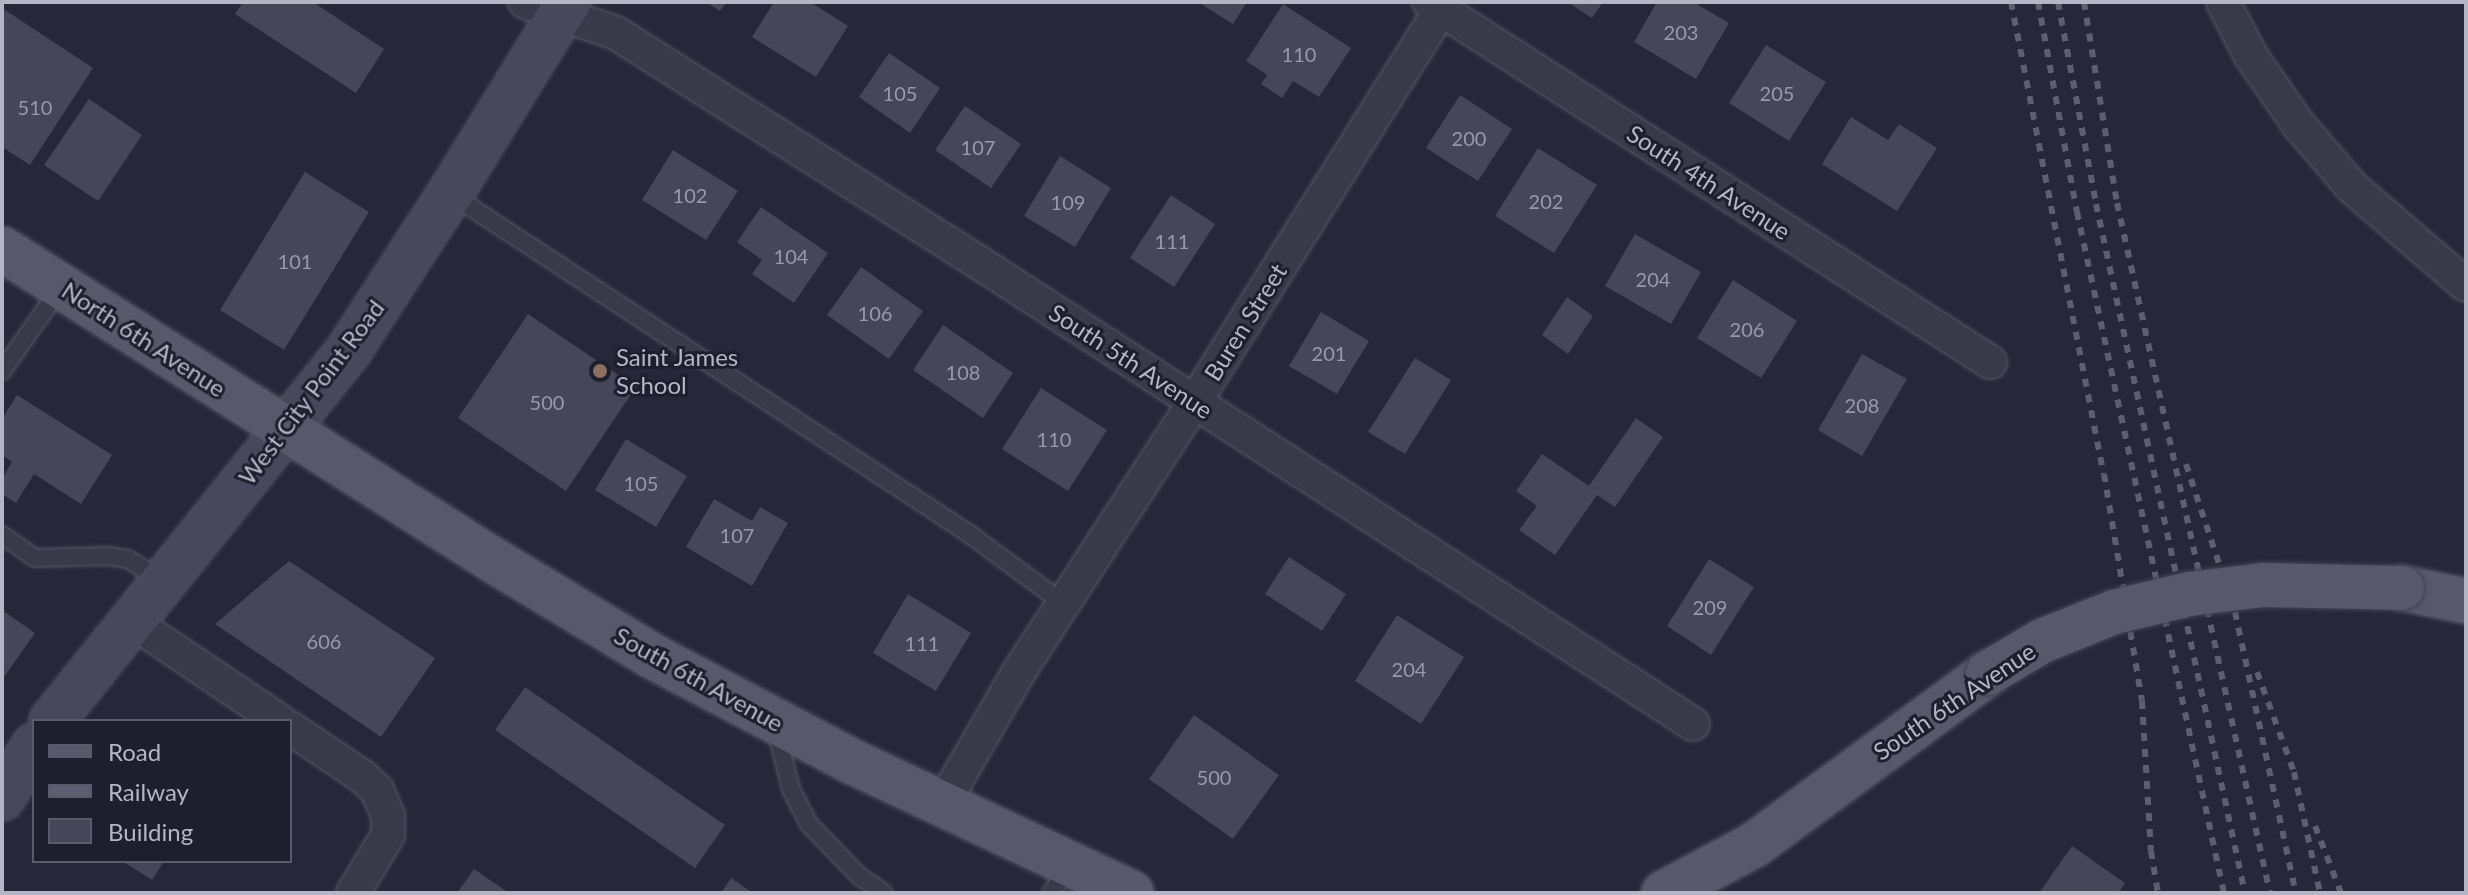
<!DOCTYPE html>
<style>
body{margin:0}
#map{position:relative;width:2468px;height:895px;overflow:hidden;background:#262739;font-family:Lato,sans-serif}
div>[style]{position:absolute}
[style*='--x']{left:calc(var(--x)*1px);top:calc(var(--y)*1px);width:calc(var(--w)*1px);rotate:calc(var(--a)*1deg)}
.building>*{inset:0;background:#45465a}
.roads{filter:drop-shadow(0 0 2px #545564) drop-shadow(0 0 2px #545564)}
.lane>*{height:16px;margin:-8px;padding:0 8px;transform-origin:8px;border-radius:8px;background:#393a49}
.street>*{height:32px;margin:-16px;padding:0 16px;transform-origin:16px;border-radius:16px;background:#393a49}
.secondary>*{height:44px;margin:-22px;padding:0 22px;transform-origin:22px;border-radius:22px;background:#48485c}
.primary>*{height:44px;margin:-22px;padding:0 22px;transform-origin:22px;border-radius:22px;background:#575869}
.rail>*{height:6px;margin-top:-3px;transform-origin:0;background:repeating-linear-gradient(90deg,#5e5e72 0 8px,transparent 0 16px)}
.bridges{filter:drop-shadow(0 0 2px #424352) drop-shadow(0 0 2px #424352)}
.primary-bridge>*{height:44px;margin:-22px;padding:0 22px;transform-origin:22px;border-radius:22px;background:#575869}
.dots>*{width:22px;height:22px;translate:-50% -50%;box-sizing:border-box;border:4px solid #1e1f2e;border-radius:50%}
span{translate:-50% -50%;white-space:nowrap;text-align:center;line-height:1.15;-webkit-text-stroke:6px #1e1f2e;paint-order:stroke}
.number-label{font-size:20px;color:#99a}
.number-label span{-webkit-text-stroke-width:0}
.street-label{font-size:24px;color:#b5b5c5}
.poi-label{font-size:24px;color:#b5b5c5}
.left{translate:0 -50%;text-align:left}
.frame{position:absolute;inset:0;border:4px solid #b5b5c5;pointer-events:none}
.legend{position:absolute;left:32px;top:719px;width:260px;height:144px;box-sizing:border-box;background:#1e1f2e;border:2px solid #5a5b6a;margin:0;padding:10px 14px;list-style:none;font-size:24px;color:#b5b5c5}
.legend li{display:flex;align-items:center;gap:16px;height:40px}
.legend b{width:40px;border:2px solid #5a5b6a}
</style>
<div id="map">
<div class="building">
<i style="clip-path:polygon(243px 2px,313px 2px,384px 49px,356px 93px,235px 14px)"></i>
<i style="clip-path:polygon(706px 2px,727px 2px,720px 11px)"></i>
<i style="clip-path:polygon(774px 2px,810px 2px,848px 26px,816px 77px,752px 37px)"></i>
<i style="clip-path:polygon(1198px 2px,1247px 2px,1233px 24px)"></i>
<i style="clip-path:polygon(1567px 2px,1603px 2px,1592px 18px)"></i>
<i style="clip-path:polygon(1657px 2px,1693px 2px,1729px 23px,1696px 79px,1634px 42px)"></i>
<i style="clip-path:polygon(1283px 4px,1351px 48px,1319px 97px,1293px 81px,1282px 98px,1261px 84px,1267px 75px,1246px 61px)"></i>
<i style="clip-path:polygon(2px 8px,93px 68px,30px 165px,2px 147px)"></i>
<i style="clip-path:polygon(1766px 45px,1826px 82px,1789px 141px,1729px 103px)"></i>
<i style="clip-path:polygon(889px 53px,940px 88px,910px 133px,859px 97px)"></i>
<i style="clip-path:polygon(1460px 95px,1512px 129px,1478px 181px,1426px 148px)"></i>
<i style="clip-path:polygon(89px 99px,142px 135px,98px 201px,44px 165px)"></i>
<i style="clip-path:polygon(965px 106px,1021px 144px,991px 188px,935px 150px)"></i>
<i style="clip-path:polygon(1851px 117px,1888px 140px,1899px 124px,1937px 148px,1897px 211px,1822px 164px)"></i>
<i style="clip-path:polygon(1538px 148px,1597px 185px,1554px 253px,1495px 216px)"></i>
<i style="clip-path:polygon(673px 150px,738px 191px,706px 240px,642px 200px)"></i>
<i style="clip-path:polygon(1060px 156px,1111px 188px,1075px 247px,1024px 216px)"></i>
<i style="clip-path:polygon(305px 172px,369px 212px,284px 350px,220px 310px)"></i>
<i style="clip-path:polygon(1171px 195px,1215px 224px,1174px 287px,1130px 258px)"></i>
<i style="clip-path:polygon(761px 207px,828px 253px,794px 303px,752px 274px,762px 260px,737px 242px)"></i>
<i style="clip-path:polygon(1635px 234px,1701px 272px,1671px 324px,1605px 286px)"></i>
<i style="clip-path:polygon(861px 267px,923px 311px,889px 359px,827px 315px)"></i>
<i style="clip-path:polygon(1733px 280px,1797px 321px,1761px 378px,1697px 338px)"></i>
<i style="clip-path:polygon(1567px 297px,1593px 316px,1568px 354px,1542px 335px)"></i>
<i style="clip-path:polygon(1321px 312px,1369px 341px,1337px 394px,1289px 366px)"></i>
<i style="clip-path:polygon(528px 314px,636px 387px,566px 491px,458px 418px)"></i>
<i style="clip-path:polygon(943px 325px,1013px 373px,983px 418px,913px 370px)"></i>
<i style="clip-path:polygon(1862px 354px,1907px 379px,1862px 456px,1818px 430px)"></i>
<i style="clip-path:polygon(1415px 358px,1451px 380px,1405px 454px,1368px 432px)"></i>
<i style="clip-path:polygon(1041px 388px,1107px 430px,1068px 491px,1002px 449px)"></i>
<i style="clip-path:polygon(17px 395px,112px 455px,81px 504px,34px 474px,16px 503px,2px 494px,2px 479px,12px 462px,2px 455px,2px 419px)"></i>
<i style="clip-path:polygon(1636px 418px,1663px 437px,1615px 507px,1597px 495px,1555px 555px,1519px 530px,1537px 506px,1516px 491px,1542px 454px,1589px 486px)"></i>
<i style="clip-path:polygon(626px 439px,687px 476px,656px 527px,595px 490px)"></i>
<i style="clip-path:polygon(714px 499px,752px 521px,760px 507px,788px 523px,752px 586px,686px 547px)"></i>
<i style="clip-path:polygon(1289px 557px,1346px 594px,1322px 631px,1265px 594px)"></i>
<i style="clip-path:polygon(1709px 559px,1754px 587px,1711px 655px,1667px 626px)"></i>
<i style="clip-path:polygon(289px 561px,435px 658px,381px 737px,215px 624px)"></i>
<i style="clip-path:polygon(908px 594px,971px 633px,936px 691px,873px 653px)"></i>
<i style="clip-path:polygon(2px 610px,35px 633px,2px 680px)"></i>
<i style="clip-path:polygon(1397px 615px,1464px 657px,1421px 724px,1355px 681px)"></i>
<i style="clip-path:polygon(525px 687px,725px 825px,695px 868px,495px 730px)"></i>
<i style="clip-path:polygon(1194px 715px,1279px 775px,1233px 839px,1149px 779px)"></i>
<i style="clip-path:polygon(2072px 846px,2125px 883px,2118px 893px,2039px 893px)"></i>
<i style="clip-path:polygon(122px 861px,164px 861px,152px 880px)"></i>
<i style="clip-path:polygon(474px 869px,509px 893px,457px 893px)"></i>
<i style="clip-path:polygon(731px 878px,753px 893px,721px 893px)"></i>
</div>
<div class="roads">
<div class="lane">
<i style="--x:452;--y:195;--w:617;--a:33.23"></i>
<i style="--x:968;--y:533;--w:118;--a:36.4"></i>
<i style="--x:2;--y:371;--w:103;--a:-54.9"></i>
<i style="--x:2;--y:535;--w:40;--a:34.9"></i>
<i style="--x:35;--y:558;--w:73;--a:-1.6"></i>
<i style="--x:108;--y:556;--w:20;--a:9"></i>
<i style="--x:128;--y:559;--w:40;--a:32.9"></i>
<i style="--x:776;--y:729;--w:62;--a:76"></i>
<i style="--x:791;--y:789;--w:38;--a:63"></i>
<i style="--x:808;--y:823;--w:74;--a:46.1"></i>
<i style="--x:859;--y:876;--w:30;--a:34"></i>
<i style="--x:1051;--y:893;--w:33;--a:-55"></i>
</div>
<div class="street">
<i style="--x:525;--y:2;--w:96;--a:18.8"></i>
<i style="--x:616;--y:33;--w:425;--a:32.3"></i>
<i style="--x:975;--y:260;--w:855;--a:32.87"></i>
<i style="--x:1429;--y:2;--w:667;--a:32.69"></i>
<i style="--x:2223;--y:2;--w:61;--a:62.6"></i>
<i style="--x:2251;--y:56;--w:83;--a:55.3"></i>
<i style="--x:2298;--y:124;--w:83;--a:49.4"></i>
<i style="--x:2352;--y:187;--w:150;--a:40.7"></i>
<i style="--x:131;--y:621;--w:179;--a:33.9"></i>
<i style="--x:290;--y:728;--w:88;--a:33.9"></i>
<i style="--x:363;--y:777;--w:19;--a:43"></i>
<i style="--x:377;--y:790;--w:28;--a:67"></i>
<i style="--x:388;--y:816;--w:19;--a:90"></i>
<i style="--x:388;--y:835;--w:68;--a:121.1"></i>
<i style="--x:942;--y:805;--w:156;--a:-60"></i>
<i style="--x:1020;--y:670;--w:319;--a:-56.9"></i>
<i style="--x:1194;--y:403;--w:474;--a:-57.9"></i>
</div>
<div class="secondary">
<i style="--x:52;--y:721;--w:472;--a:-51.3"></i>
<i style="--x:347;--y:353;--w:189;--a:-57.1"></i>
<i style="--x:450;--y:194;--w:225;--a:-58.4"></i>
<i style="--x:2;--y:798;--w:61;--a:-58.4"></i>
</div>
<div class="primary">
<i style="--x:2;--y:249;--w:581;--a:32.35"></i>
<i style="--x:493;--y:560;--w:186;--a:31.1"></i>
<i style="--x:652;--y:656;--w:225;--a:27.8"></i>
<i style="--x:851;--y:761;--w:310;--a:25.2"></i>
<i style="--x:2402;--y:588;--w:65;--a:11.5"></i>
<i style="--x:1664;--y:893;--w:102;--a:-28.1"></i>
<i style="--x:1754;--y:845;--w:290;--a:-36.3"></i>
</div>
</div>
<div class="rail">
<i style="--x:2011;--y:2;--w:481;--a:78.9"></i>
<i style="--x:2104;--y:474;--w:230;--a:80.5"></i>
<i style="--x:2142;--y:701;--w:150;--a:86.6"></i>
<i style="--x:2151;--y:851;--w:43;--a:80.5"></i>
<i style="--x:2038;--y:2;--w:214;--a:79.5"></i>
<i style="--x:2077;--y:212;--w:697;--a:77.82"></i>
<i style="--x:2058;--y:2;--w:206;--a:79.3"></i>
<i style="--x:2096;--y:204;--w:705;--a:77.8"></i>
<i style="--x:2084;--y:2;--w:204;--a:80.7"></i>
<i style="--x:2117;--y:203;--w:707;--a:77.5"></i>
<i style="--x:2186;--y:464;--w:156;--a:71.7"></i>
<i style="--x:2235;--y:612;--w:288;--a:77.8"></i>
<i style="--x:2257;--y:672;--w:107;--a:69.7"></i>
<i style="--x:2294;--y:772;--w:124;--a:77.9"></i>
<i style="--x:2315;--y:826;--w:72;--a:68.8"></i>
</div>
<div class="bridges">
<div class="primary-bridge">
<i style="--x:1988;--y:673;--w:63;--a:-30.7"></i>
<i style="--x:2042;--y:641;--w:78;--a:-21.9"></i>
<i style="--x:2114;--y:612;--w:77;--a:-13.5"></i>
<i style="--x:2189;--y:594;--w:75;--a:-6.9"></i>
<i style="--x:2263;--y:585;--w:139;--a:1.2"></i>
</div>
</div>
<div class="dots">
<i style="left:600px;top:371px;background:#8d6e63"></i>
</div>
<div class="number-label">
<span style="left:1681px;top:32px">203</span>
<span style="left:1299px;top:54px">110</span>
<span style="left:900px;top:93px">105</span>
<span style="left:1777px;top:93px">205</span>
<span style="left:35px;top:107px">510</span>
<span style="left:1469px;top:138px">200</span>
<span style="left:978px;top:147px">107</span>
<span style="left:690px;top:195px">102</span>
<span style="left:1546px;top:201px">202</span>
<span style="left:1068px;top:202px">109</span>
<span style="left:1172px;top:241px">111</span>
<span style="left:791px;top:256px">104</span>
<span style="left:295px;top:261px">101</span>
<span style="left:1653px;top:279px">204</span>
<span style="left:875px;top:313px">106</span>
<span style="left:1747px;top:329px">206</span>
<span style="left:1329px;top:353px">201</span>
<span style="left:963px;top:372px">108</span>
<span style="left:547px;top:402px">500</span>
<span style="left:1862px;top:405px">208</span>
<span style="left:1054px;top:439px">110</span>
<span style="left:641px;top:483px">105</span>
<span style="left:737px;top:535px">107</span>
<span style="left:1710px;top:607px">209</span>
<span style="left:324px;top:641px">606</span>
<span style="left:922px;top:643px">111</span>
<span style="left:1409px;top:669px">204</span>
<span style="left:1214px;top:777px">500</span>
</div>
<div class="street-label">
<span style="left:1709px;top:182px;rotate:33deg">South 4th Avenue</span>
<span style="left:1245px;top:322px;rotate:-58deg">Buren Street</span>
<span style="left:144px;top:339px;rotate:33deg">North 6th Avenue</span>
<span style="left:1131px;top:361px;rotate:33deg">South 5th Avenue</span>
<span style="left:311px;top:392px;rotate:-53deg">West City Point Road</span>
<span style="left:699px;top:679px;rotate:29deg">South 6th Avenue</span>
<span style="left:1954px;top:701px;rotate:-34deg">South 6th Avenue</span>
</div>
<div class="poi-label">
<span class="left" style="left:616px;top:371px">Saint James<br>School</span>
</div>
<div class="frame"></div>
<ul class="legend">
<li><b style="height:10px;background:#575869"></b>Road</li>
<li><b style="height:10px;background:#5e5e72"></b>Railway</li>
<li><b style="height:22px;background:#45465a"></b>Building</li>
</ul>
</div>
